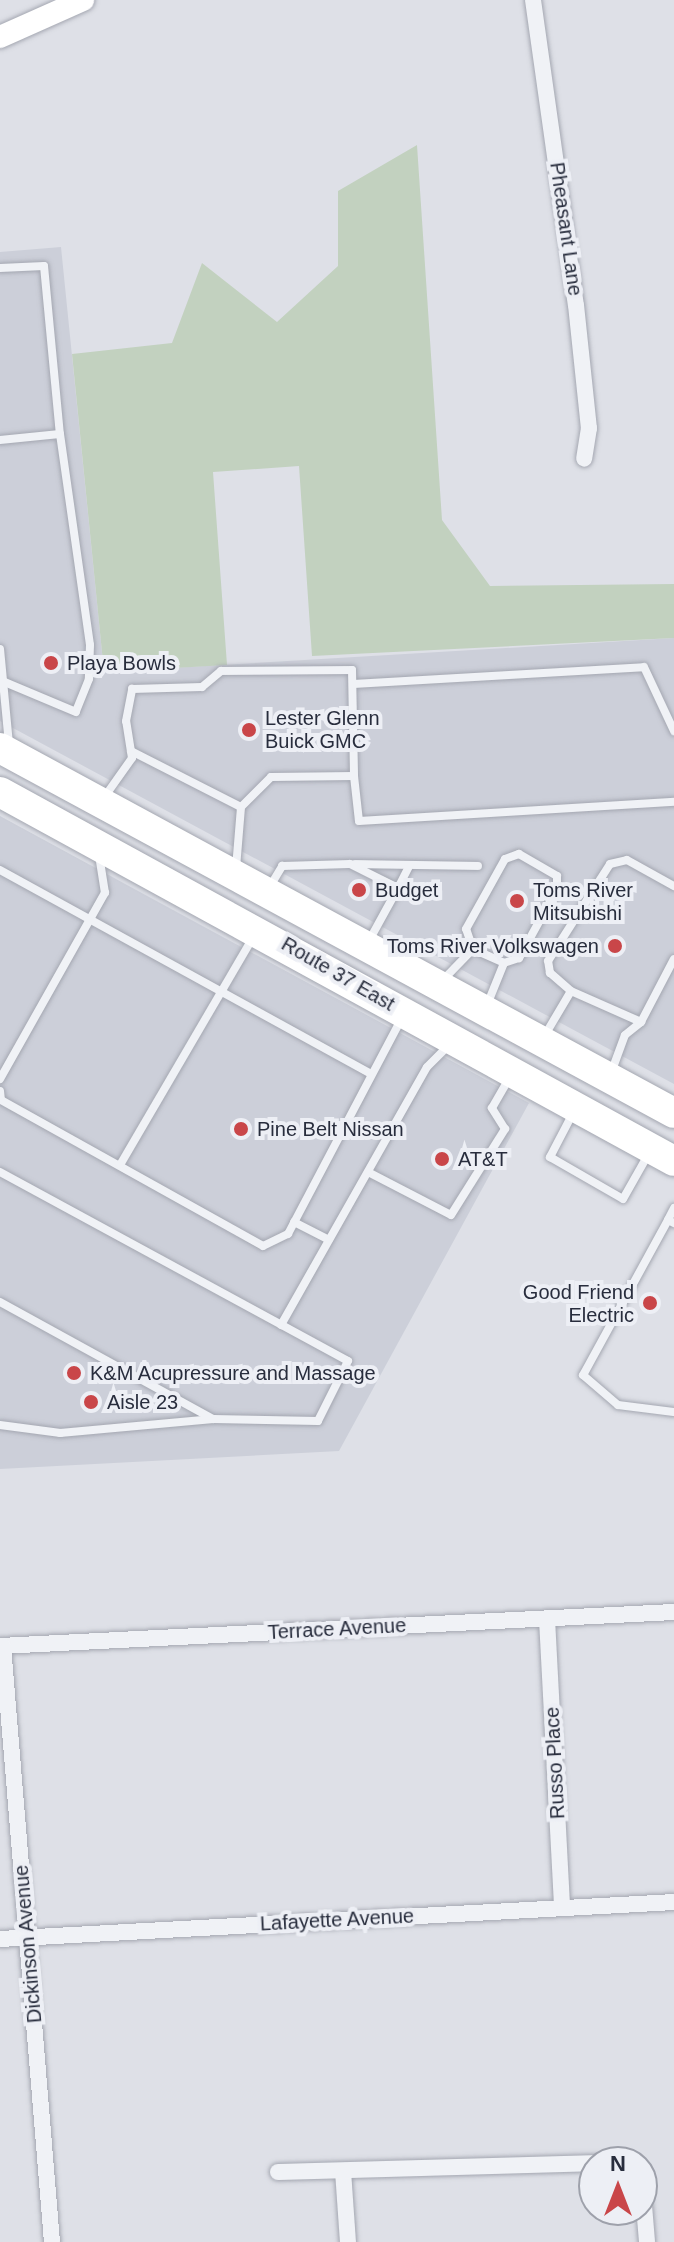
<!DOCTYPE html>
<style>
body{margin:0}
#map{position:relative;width:674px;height:2242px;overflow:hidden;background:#dee0e7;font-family:Arial,sans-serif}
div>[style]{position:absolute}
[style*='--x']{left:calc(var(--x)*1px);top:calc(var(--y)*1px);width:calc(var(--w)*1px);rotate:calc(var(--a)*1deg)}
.built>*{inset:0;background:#cccfd9}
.green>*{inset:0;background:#c2d1bf}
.roads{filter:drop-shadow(0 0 2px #a4a7b1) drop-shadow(0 0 2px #a4a7b1)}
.lane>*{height:8px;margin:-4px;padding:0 4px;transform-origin:4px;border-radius:4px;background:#f0f2f6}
.street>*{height:16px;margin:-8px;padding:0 8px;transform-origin:8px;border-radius:8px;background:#f0f2f6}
.secondary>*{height:22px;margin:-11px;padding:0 11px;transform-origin:11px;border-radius:11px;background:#fff}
.highway>*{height:30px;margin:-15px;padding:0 15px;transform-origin:15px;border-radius:15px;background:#fff}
.dots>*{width:22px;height:22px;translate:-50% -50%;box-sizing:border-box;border:4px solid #edeff5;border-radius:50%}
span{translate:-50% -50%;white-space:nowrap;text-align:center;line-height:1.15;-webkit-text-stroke:8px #edeff5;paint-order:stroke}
.street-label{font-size:20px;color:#282d3d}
.poi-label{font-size:20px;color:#282d3d}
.left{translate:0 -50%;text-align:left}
.right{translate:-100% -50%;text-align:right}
.north{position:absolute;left:578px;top:2146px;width:80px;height:80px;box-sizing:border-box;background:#edeff5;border:2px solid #9ea1ab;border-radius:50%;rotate:0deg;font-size:22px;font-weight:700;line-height:32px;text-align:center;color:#282d3d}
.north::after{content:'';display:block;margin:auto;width:28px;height:36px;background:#c94649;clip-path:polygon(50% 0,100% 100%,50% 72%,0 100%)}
</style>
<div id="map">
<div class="built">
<i style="clip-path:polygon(61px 247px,104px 672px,674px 638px,674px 1084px,0 721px,0 252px)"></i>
<i style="clip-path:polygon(0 816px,529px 1103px,339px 1451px,0 1469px)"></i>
</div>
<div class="green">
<i style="clip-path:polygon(417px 145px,442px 520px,490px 586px,674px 584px,674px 638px,312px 656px,299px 466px,213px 472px,227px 665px,104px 672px,72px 354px,172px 343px,202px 263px,277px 322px,338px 266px,338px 191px)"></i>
</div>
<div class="roads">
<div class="lane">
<i style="--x:0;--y:268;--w:44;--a:-2.6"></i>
<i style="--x:44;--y:266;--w:169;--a:84.6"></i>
<i style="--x:0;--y:440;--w:60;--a:-5.7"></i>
<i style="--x:60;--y:434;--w:213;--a:81.9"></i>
<i style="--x:90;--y:645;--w:34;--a:92"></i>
<i style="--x:89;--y:679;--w:35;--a:112"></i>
<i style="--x:76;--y:712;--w:82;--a:-157.2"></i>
<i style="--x:0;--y:649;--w:95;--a:84.6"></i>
<i style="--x:353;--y:684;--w:291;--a:-3.3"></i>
<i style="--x:644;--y:667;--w:71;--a:64.9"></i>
<i style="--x:131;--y:751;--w:123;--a:27"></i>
<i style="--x:103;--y:799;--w:50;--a:-54.7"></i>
<i style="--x:132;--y:758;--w:37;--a:-99"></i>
<i style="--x:126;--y:721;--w:33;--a:-79"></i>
<i style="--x:132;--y:689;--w:70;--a:-1.6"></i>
<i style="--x:202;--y:687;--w:25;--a:-40"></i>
<i style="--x:221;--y:671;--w:131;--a:-0.4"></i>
<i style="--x:352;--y:670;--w:106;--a:88.9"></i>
<i style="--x:355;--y:864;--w:123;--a:0.9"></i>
<i style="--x:236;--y:868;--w:61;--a:-85.3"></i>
<i style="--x:241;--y:807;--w:42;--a:-45"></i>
<i style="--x:271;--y:777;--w:83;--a:-0.7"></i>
<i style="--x:354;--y:776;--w:45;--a:83.7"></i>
<i style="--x:359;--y:821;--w:316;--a:-3.5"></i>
<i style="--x:0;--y:870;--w:421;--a:28.8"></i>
<i style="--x:269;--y:888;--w:26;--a:-59"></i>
<i style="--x:282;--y:866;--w:68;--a:-1.7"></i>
<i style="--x:350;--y:864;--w:54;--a:26.6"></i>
<i style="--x:398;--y:888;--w:58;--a:118.8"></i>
<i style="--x:398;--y:888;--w:25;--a:-63"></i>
<i style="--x:473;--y:949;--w:34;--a:24"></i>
<i style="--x:441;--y:982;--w:46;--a:-45.9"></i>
<i style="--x:473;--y:949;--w:21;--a:-109"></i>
<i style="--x:466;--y:929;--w:80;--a:-60.9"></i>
<i style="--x:505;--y:859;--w:15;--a:-20"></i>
<i style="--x:519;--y:854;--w:44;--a:30.1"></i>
<i style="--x:557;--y:876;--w:13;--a:90"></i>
<i style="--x:557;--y:889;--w:79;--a:118.8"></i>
<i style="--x:519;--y:958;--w:16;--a:162"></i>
<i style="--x:504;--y:963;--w:45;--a:112"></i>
<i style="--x:641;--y:1022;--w:77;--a:-156.1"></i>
<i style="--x:571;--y:991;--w:28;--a:-139"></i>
<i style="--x:550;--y:973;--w:12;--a:-99"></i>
<i style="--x:548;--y:961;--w:115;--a:-57.4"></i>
<i style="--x:610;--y:864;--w:17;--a:-13"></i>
<i style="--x:627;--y:860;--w:54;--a:29"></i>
<i style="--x:545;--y:1035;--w:51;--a:-59.4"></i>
<i style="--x:611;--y:1073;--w:40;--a:-69.8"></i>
<i style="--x:625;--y:1035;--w:21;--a:-39"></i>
<i style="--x:641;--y:1022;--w:71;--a:-62.4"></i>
<i style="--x:0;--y:1079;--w:214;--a:-60.6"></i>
<i style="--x:105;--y:893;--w:36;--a:-99"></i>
<i style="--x:0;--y:1091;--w:9;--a:84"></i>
<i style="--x:1;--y:1100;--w:300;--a:29.1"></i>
<i style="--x:263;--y:1246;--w:28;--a:-26"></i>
<i style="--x:288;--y:1234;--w:242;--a:-62.2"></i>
<i style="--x:573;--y:1113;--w:50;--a:117.6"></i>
<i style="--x:550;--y:1157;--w:84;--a:29.9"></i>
<i style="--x:623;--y:1199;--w:53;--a:-60.5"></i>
<i style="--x:120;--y:1165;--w:265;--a:-59.7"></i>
<i style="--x:0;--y:1172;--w:396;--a:28.5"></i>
<i style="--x:348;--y:1361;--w:67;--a:116.6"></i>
<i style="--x:318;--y:1421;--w:105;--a:-178.9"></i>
<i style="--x:213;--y:1419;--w:243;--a:-151.2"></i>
<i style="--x:368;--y:1172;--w:93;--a:27.4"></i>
<i style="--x:451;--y:1215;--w:102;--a:-57.9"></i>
<i style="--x:505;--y:1129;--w:25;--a:-122"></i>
<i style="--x:492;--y:1108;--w:34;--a:-60"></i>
<i style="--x:674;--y:1208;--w:13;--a:117"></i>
<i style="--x:668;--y:1220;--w:7;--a:27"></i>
<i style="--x:668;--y:1220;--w:177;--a:118.7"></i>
<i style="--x:583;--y:1375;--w:46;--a:40.6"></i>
<i style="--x:618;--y:1405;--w:56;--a:7.1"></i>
<i style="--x:294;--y:1222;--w:39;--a:27"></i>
<i style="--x:281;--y:1325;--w:296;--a:-60.5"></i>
<i style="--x:427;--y:1067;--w:31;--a:-45"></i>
<i style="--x:0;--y:1425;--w:61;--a:7.6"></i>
<i style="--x:60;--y:1433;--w:154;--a:-5.2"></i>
</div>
<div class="street">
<i style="--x:533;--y:0;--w:308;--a:82"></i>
<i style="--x:576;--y:305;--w:124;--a:84"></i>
<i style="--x:589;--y:428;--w:31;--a:99"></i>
<i style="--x:547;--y:1619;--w:288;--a:87"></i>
<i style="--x:0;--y:1646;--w:675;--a:-2.89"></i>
<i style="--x:3;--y:1646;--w:598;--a:85.3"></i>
<i style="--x:0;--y:1939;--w:675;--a:-3.14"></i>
<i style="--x:343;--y:2171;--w:71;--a:86"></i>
<i style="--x:278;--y:2172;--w:349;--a:-1.6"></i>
<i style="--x:642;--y:2182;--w:60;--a:85.2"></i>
</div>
<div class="secondary">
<i style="--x:0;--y:37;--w:91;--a:-24"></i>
</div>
<div class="highway">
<i style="--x:0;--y:748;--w:766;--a:28.44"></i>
<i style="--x:0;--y:792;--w:768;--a:28.7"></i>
</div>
</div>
<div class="dots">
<i style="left:51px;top:663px;background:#c94649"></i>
<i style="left:249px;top:730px;background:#c94649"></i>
<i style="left:359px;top:890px;background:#c94649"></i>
<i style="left:517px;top:901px;background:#c94649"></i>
<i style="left:615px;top:946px;background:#c94649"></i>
<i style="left:241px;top:1129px;background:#c94649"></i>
<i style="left:442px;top:1159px;background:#c94649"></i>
<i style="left:650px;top:1303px;background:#c94649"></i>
<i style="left:74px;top:1373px;background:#c94649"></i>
<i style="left:91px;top:1402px;background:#c94649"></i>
</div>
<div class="street-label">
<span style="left:566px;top:229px;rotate:82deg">Pheasant Lane</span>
<span style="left:338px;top:974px;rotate:30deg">Route 37 East</span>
<span style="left:337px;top:1629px;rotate:-3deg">Terrace Avenue</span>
<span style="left:555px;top:1763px;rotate:-93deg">Russo Place</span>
<span style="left:337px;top:1920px;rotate:-3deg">Lafayette Avenue</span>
<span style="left:28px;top:1944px;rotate:-95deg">Dickinson Avenue</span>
</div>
<div class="poi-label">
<span class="left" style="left:67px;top:663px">Playa Bowls</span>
<span class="left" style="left:265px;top:730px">Lester Glenn<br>Buick GMC</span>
<span class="left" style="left:375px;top:890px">Budget</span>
<span class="left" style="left:533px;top:902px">Toms River<br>Mitsubishi</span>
<span class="right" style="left:599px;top:946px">Toms River Volkswagen</span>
<span class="left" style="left:257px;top:1129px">Pine Belt Nissan</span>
<span class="left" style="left:458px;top:1159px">AT&amp;T</span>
<span class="right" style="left:634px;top:1304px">Good Friend<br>Electric</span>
<span class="left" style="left:90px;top:1373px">K&amp;M Acupressure and Massage</span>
<span class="left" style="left:107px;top:1402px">Aisle 23</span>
</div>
<div class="north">N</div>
</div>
